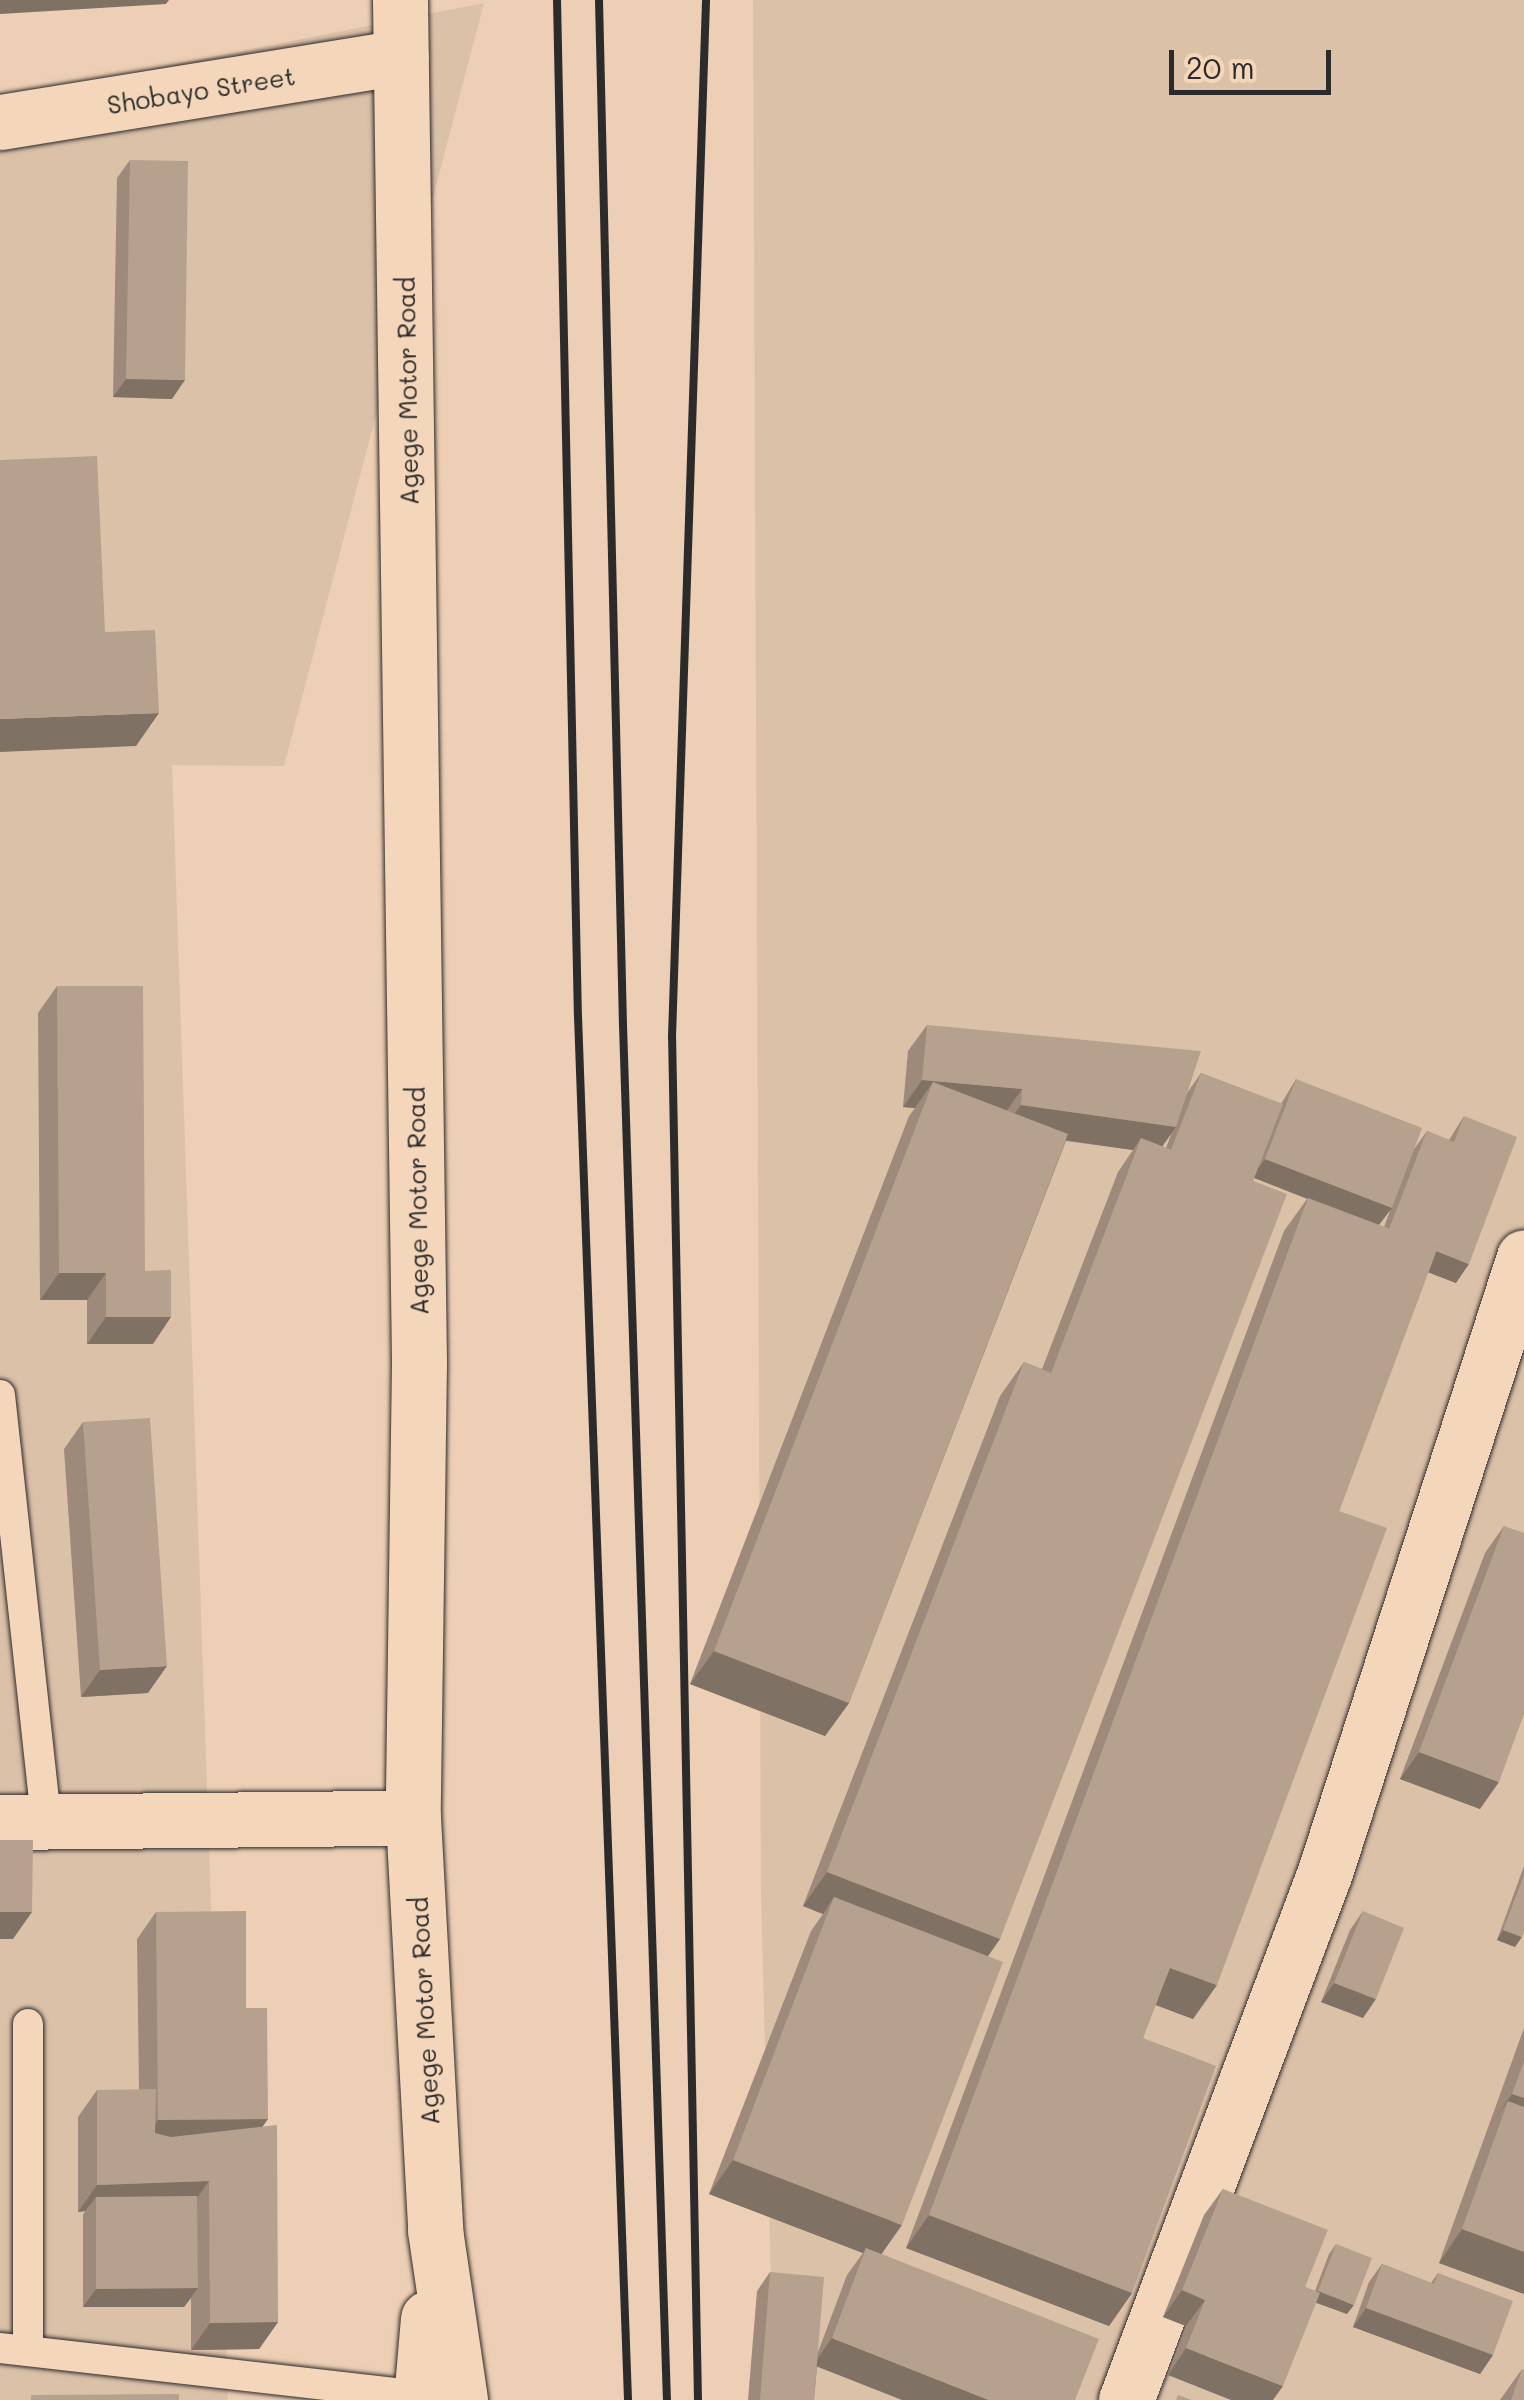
<!DOCTYPE html>
<style>
body{margin:0}
#map{position:relative;width:1524px;height:2400px;overflow:hidden;background:#eccfb4;font-family:Mali,sans-serif}
div>[style]{position:absolute}
[style*='--x']{left:calc(var(--x)*1px);top:calc(var(--y)*1px);width:calc(var(--w)*1px);rotate:calc(var(--a)*1deg)}
.built>*{inset:0;background:#dcc1a9}
.roads{filter:drop-shadow(0 0 2px #2b2b2b) drop-shadow(0 0 2px #2b2b2b)}
.service>*{height:30px;margin:-15px;padding:0 15px;transform-origin:15px;border-radius:15px;background:#f4d6ba}
.minor>*{height:55px;margin:-27.5px;padding:0 27.5px;transform-origin:27.5px;border-radius:27.5px;background:#f4d6ba}
.secondary>*{height:55px;margin:-27.5px;padding:0 27.5px;transform-origin:27.5px;border-radius:27.5px;background:#f4d6ba}
.rail>*{height:8px;margin:-4px;padding:0 4px;transform-origin:4px;border-radius:4px;background:#2b2b2b}
.wall>*{inset:0;background:#9d8a7a}
.shaded-wall>*{inset:0;background:#7f7163}
.building>*{inset:0;background:#b6a18e}
span{translate:-50% -50%;white-space:nowrap;text-align:center;line-height:1.15;-webkit-text-stroke:10px #f4d6ba;paint-order:stroke}
.street-label{font-size:25px;color:#2b2b2b}
.scale{position:absolute;left:1169px;top:50px;width:162px;height:45px;box-sizing:border-box;border:5px solid #2b2b2b;border-top:0;padding-left:12px;font-size:30px;line-height:35px;white-space:nowrap;color:#2b2b2b;-webkit-text-stroke:8px #f4d6ba;paint-order:stroke}
</style>
<div id="map">
<div class="built">
<i style="clip-path:polygon(753px 0,1524px 0,1524px 2400px,774px 2400px,761px 1894px)"></i>
<i style="clip-path:polygon(484px 3px,284px 766px,172px 765px,228px 2400px,0 2400px,0 99px)"></i>
</div>
<div class="roads">
<div class="service">
<i style="--x:0;--y:1395;--w:405;--a:83.8"></i>
<i style="--x:44;--y:1798;--w:24;--a:102"></i>
<i style="--x:0;--y:2348;--w:424;--a:6.5"></i>
<i style="--x:28;--y:2351;--w:327;--a:-90"></i>
</div>
<div class="minor">
<i style="--x:0;--y:122;--w:406;--a:-9.2"></i>
<i style="--x:0;--y:1822;--w:413;--a:-0.6"></i>
<i style="--x:1126;--y:2400;--w:564;--a:-69.35"></i>
<i style="--x:1325;--y:1872;--w:646;--a:-72.07"></i>
</div>
<div class="secondary">
<i style="--x:400;--y:0;--w:1363;--a:89.2"></i>
<i style="--x:419;--y:1363;--w:455;--a:90.8"></i>
<i style="--x:413;--y:1818;--w:413;--a:86.9"></i>
<i style="--x:435;--y:2230;--w:172;--a:81.6"></i>
<i style="--x:421;--y:2400;--w:82;--a:-85.1"></i>
</div>
</div>
<div class="rail">
<i style="--x:557;--y:0;--w:1016;--a:88.82"></i>
<i style="--x:578;--y:1016;--w:1385;--a:87.93"></i>
<i style="--x:599;--y:0;--w:1025;--a:88.66"></i>
<i style="--x:623;--y:1025;--w:1376;--a:88.17"></i>
<i style="--x:698;--y:2400;--w:1363;--a:-91.09"></i>
<i style="--x:672;--y:1037;--w:1038;--a:-88.12"></i>
</div>
<div class="wall">
<i style="clip-path:polygon(130px 160px,172px 399px,113px 397px,117px 178px)"></i>
<i style="clip-path:polygon(57px 986px,145px 1271px,153px 1344px,87px 1344px,87px 1300px,40px 1300px,38px 1013px)"></i>
<i style="clip-path:polygon(evenodd,927px 1025px,1187px 1093px,1201px 1073px,1281px 1104px,1296px 1079px,1414px 1149px,1427px 1131px,1449px 1140px,1464px 1116px,1456px 1283px,1428px 1272px,1339px 1511px,1193px 2019px,1155px 2005px,1143px 2038px,1132px 2293px,1109px 2326px,906px 2248px,1284px 1231px,1307px 1199px,1254px 1178px,1000px 1939px,988px 1956px,882px 2254px,817px 2367px,814px 2400px,748px 2400px,757px 2291px,770px 2272px,818px 2352px,847px 2275px,863px 2253px,709px 2194px,811px 1931px,823px 1914px,803px 1906px,1000px 1396px,1024px 1362px,1042px 1369px,1118px 1172px,1133px 1150px,1066px 1141px,849px 1703px,825px 1736px,690px 1684px,909px 1116px,915px 1108px,903px 1107px,908px 1051px,927px 1025px,1172px 1132px,1166px 1148px,1162px 1146px,1172px 1132px,927px 1025px,1391px 1208px,1384px 1227px,1379px 1225px,1391px 1208px)"></i>
<i style="clip-path:polygon(83px 1422px,148px 1693px,81px 1697px,64px 1449px)"></i>
<i style="clip-path:polygon(1504px 1526px,1480px 1809px,1400px 1779px,1485px 1553px)"></i>
<i style="clip-path:polygon(1524px 1866px,1524px 1931px,1515px 1947px,1497px 1940px)"></i>
<i style="clip-path:polygon(1363px 1911px,1363px 2018px,1321px 2002px,1350px 1930px)"></i>
<i style="clip-path:polygon(156px 1912px,246px 2008px,262px 2127px,278px 2322px,259px 2349px,191px 2350px,191px 2298px,184px 2307px,83px 2307px,83px 2215px,85px 2211px,78px 2212px,78px 2117px,97px 2090px,139px 2090px,137px 1939px)"></i>
<i style="clip-path:polygon(1524px 2028px,1524px 2294px,1439px 2263px)"></i>
<i style="clip-path:polygon(1223px 2189px,1305px 2287px,1315px 2291px,1329px 2254px,1336px 2244px,1347px 2314px,1316px 2302px,1168px 2375px,1186px 2326px,1163px 2317px,1204px 2215px)"></i>
<i style="clip-path:polygon(1382px 2264px,1431px 2283px,1438px 2273px,1493px 2355px,1480px 2374px,1353px 2327px,1369px 2282px)"></i>
<i style="clip-path:polygon(1522px 2369px,1524px 2400px,1500px 2400px)"></i>
</div>
<div class="shaded-wall">
<i style="clip-path:polygon(0 0,169px 0,166px 4px,0 14px)"></i>
<i style="clip-path:polygon(126px 379px,185px 380px,172px 399px,113px 397px)"></i>
<i style="clip-path:polygon(159px 713px,136px 746px,0 752px,0 719px)"></i>
<i style="clip-path:polygon(922px 1080px,1022px 1089px,1003px 1116px,933px 1082px,915px 1108px,903px 1107px)"></i>
<i style="clip-path:polygon(1021px 1105px,1176px 1127px,1157px 1154px,1141px 1138px,1133px 1150px,1002px 1131px)"></i>
<i style="clip-path:polygon(1265px 1159px,1392px 1208px,1378px 1226px,1252px 1177px)"></i>
<i style="clip-path:polygon(1388px 1233px,1469px 1264px,1456px 1283px,1375px 1252px)"></i>
<i style="clip-path:polygon(59px 1273px,106px 1273px,87px 1300px,40px 1300px)"></i>
<i style="clip-path:polygon(106px 1317px,171px 1317px,153px 1344px,87px 1344px)"></i>
<i style="clip-path:polygon(714px 1651px,849px 1703px,825px 1736px,690px 1684px)"></i>
<i style="clip-path:polygon(167px 1666px,148px 1693px,81px 1697px,100px 1670px)"></i>
<i style="clip-path:polygon(1419px 1752px,1499px 1782px,1480px 1809px,1400px 1779px)"></i>
<i style="clip-path:polygon(827px 1872px,1000px 1939px,976px 1973px,834px 1897px,823px 1914px,803px 1906px)"></i>
<i style="clip-path:polygon(0 1912px,32px 1912px,13px 1939px,0 1939px)"></i>
<i style="clip-path:polygon(1503px 1930px,1522px 1937px,1515px 1947px,1497px 1940px)"></i>
<i style="clip-path:polygon(1170px 1968px,1217px 1985px,1193px 2019px,1146px 2001px)"></i>
<i style="clip-path:polygon(1334px 1983px,1376px 1999px,1363px 2018px,1321px 2002px)"></i>
<i style="clip-path:polygon(1512px 2094px,1524px 2098px,1524px 2140px,1508px 2101px,1489px 2127px)"></i>
<i style="clip-path:polygon(268px 2119px,249px 2146px,140px 2147px,158px 2120px)"></i>
<i style="clip-path:polygon(733px 2160px,902px 2225px,878px 2259px,866px 2248px,863px 2253px,709px 2194px)"></i>
<i style="clip-path:polygon(209px 2181px,190px 2208px,96px 2197px,85px 2211px,78px 2212px,97px 2185px)"></i>
<i style="clip-path:polygon(929px 2215px,1132px 2293px,1109px 2326px,906px 2248px)"></i>
<i style="clip-path:polygon(1462px 2229px,1524px 2252px,1524px 2294px,1439px 2263px)"></i>
<i style="clip-path:polygon(198px 2288px,184px 2307px,83px 2307px,96px 2289px)"></i>
<i style="clip-path:polygon(1182px 2290px,1205px 2300px,1186px 2326px,1163px 2317px)"></i>
<i style="clip-path:polygon(1318px 2291px,1354px 2305px,1347px 2314px,1311px 2301px)"></i>
<i style="clip-path:polygon(1366px 2308px,1493px 2355px,1480px 2374px,1353px 2327px)"></i>
<i style="clip-path:polygon(278px 2322px,259px 2349px,191px 2350px,210px 2323px)"></i>
<i style="clip-path:polygon(832px 2338px,989px 2400px,902px 2400px,813px 2365px)"></i>
<i style="clip-path:polygon(1186px 2348px,1283px 2386px,1273px 2400px,1231px 2400px,1168px 2375px)"></i>
</div>
<div class="building">
<i style="clip-path:polygon(130px 160px,188px 161px,185px 380px,126px 379px)"></i>
<i style="clip-path:polygon(97px 456px,105px 632px,155px 630px,159px 713px,0 719px,0 460px)"></i>
<i style="clip-path:polygon(57px 986px,143px 986px,145px 1271px,171px 1270px,171px 1317px,106px 1317px,106px 1273px,59px 1273px)"></i>
<i style="clip-path:polygon(927px 1025px,1201px 1051px,1176px 1127px,1021px 1105px,1022px 1089px,922px 1080px)"></i>
<i style="clip-path:polygon(1201px 1073px,1283px 1104px,1253px 1181px,1171px 1150px)"></i>
<i style="clip-path:polygon(1296px 1079px,1422px 1128px,1392px 1208px,1265px 1159px)"></i>
<i style="clip-path:polygon(933px 1082px,1068px 1134px,849px 1703px,714px 1651px)"></i>
<i style="clip-path:polygon(1464px 1116px,1517px 1137px,1469px 1264px,1436px 1251px,1438px 1247px,1389px 1229px,1427px 1131px,1454px 1142px)"></i>
<i style="clip-path:polygon(1141px 1138px,1287px 1194px,1000px 1939px,827px 1872px,1024px 1362px,1051px 1373px)"></i>
<i style="clip-path:polygon(1308px 1198px,1438px 1247px,1339px 1511px,1387px 1528px,1217px 1985px,1170px 1968px,1143px 2038px,1216px 2066px,1132px 2293px,929px 2215px)"></i>
<i style="clip-path:polygon(150px 1418px,167px 1666px,100px 1670px,83px 1422px)"></i>
<i style="clip-path:polygon(1504px 1526px,1524px 1533px,1524px 1714px,1499px 1782px,1419px 1752px)"></i>
<i style="clip-path:polygon(0 1840px,33px 1840px,32px 1912px,0 1912px)"></i>
<i style="clip-path:polygon(1524px 1875px,1524px 1931px,1522px 1937px,1503px 1930px)"></i>
<i style="clip-path:polygon(834px 1897px,1003px 1962px,902px 2225px,733px 2160px)"></i>
<i style="clip-path:polygon(246px 1911px,246px 2008px,267px 2008px,268px 2119px,158px 2120px,156px 1912px)"></i>
<i style="clip-path:polygon(1363px 1911px,1404px 1928px,1376px 1999px,1334px 1983px)"></i>
<i style="clip-path:polygon(1524px 2061px,1524px 2098px,1512px 2094px)"></i>
<i style="clip-path:polygon(156px 2089px,155px 2133px,171px 2137px,277px 2125px,278px 2322px,210px 2323px,209px 2181px,97px 2185px,97px 2090px)"></i>
<i style="clip-path:polygon(1508px 2101px,1524px 2107px,1524px 2252px,1462px 2229px)"></i>
<i style="clip-path:polygon(1223px 2189px,1328px 2230px,1305px 2287px,1320px 2293px,1283px 2386px,1186px 2348px,1205px 2300px,1182px 2290px)"></i>
<i style="clip-path:polygon(197px 2196px,198px 2288px,96px 2289px,96px 2197px)"></i>
<i style="clip-path:polygon(1336px 2244px,1372px 2258px,1354px 2305px,1318px 2291px)"></i>
<i style="clip-path:polygon(866px 2248px,1099px 2339px,1075px 2400px,989px 2400px,832px 2338px)"></i>
<i style="clip-path:polygon(1382px 2264px,1434px 2284px,1438px 2273px,1513px 2301px,1493px 2355px,1366px 2308px)"></i>
<i style="clip-path:polygon(770px 2272px,824px 2277px,814px 2400px,760px 2400px)"></i>
<i style="clip-path:polygon(1522px 2369px,1524px 2370px,1524px 2400px,1511px 2400px)"></i>
<i style="clip-path:polygon(179px 2394px,179px 2400px,31px 2400px,31px 2395px)"></i>
<i style="clip-path:polygon(1178px 2395px,1192px 2400px,1176px 2400px)"></i>
</div>
<div class="street-label">
<span style="left:201px;top:90px;rotate:-9deg">Shobayo Street</span>
<span style="left:407px;top:391px;rotate:-91deg">Agege Motor Road</span>
<span style="left:417px;top:1201px;rotate:-91deg">Agege Motor Road</span>
<span style="left:424px;top:2011px;rotate:-93deg">Agege Motor Road</span>
</div>
<div class="scale">20 m</div>
</div>
